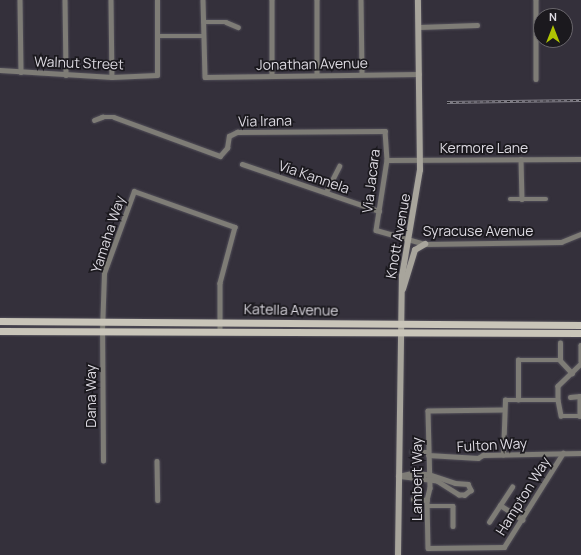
<!DOCTYPE html>
<style>
body{margin:0}
#map{position:relative;width:581px;height:555px;overflow:hidden;background:#34303b;font-family:Manrope,sans-serif}
div>[style]{position:absolute}
[style*='--x']{left:calc(var(--x)*1px);top:calc(var(--y)*1px);width:calc(var(--w)*1px);rotate:calc(var(--a)*1deg)}
.roads{filter:drop-shadow(0 0 1px #524f59) drop-shadow(0 0 1px #524f59)}
.minor>*{height:4.5px;margin:-2.25px;padding:0 2.25px;transform-origin:2.25px;border-radius:2.25px;background:#7e7c76}
.secondary>*{height:6px;margin:-3px;padding:0 3px;transform-origin:3px;border-radius:3px;background:#a8a59c}
.primary>*{height:7px;margin:-3.5px;padding:0 3.5px;transform-origin:3.5px;border-radius:3.5px;background:#c9c5b9}
.rail>*{height:2.5px;margin-top:-1.25px;transform-origin:0;background:repeating-linear-gradient(90deg,#1b191e 0 3px,#838089 0 6px);box-sizing:border-box;border-block:1px solid #838089}
span{translate:-50% -50%;white-space:nowrap;text-align:center;line-height:1.15;-webkit-text-stroke:3.5px #1b191e;paint-order:stroke}
.street-label{font-size:14px;color:#dddae2}
.north{position:absolute;left:533px;top:8px;width:40px;height:40px;box-sizing:border-box;background:#1b191e;border:1px solid #69666c;border-radius:50%;rotate:0deg;font-size:11px;font-weight:700;line-height:16px;text-align:center;color:#dddae2}
.north::after{content:'';display:block;margin:auto;width:14px;height:18px;background:#b0c502;clip-path:polygon(50% 0,100% 100%,50% 72%,0 100%)}
</style>
<div id="map">
<div class="roads">
<div class="minor">
<i style="--x:20;--y:0;--w:72;--a:89.2"></i>
<i style="--x:65;--y:0;--w:75;--a:89.2"></i>
<i style="--x:111;--y:0;--w:77;--a:89.3"></i>
<i style="--x:203;--y:0;--w:77;--a:88.5"></i>
<i style="--x:205;--y:77;--w:214;--a:-0.8"></i>
<i style="--x:272;--y:0;--w:75;--a:90"></i>
<i style="--x:317;--y:0;--w:74;--a:90"></i>
<i style="--x:361;--y:0;--w:74;--a:89.2"></i>
<i style="--x:536;--y:0;--w:79;--a:90"></i>
<i style="--x:203;--y:22;--w:23;--a:0"></i>
<i style="--x:226;--y:22;--w:13;--a:23"></i>
<i style="--x:419;--y:27;--w:58;--a:-2"></i>
<i style="--x:158;--y:36;--w:45;--a:0"></i>
<i style="--x:0;--y:70;--w:112;--a:3.6"></i>
<i style="--x:112;--y:77;--w:45;--a:-2.5"></i>
<i style="--x:157;--y:75;--w:75;--a:-90"></i>
<i style="--x:94;--y:120;--w:9;--a:-21"></i>
<i style="--x:102;--y:117;--w:12;--a:0"></i>
<i style="--x:114;--y:117;--w:113;--a:20.2"></i>
<i style="--x:220;--y:156;--w:11;--a:-49"></i>
<i style="--x:227;--y:148;--w:12;--a:-81"></i>
<i style="--x:229;--y:136;--w:9;--a:-27"></i>
<i style="--x:237;--y:132;--w:148;--a:-0.4"></i>
<i style="--x:385;--y:131;--w:29;--a:86"></i>
<i style="--x:387;--y:160;--w:71;--a:98.9"></i>
<i style="--x:376;--y:230;--w:51;--a:15.9"></i>
<i style="--x:425;--y:244;--w:136;--a:-0.8"></i>
<i style="--x:561;--y:242;--w:22;--a:-22"></i>
<i style="--x:521;--y:159;--w:40;--a:88.6"></i>
<i style="--x:387;--y:160;--w:194;--a:-0.3"></i>
<i style="--x:242;--y:164;--w:145;--a:18.9"></i>
<i style="--x:326;--y:192;--w:29;--a:-63"></i>
<i style="--x:510;--y:199;--w:36;--a:0"></i>
<i style="--x:581;--y:345;--w:16;--a:90"></i>
<i style="--x:560;--y:360;--w:17;--a:-90"></i>
<i style="--x:581;--y:364;--w:32;--a:136"></i>
<i style="--x:558;--y:386;--w:14;--a:90"></i>
<i style="--x:558;--y:400;--w:16;--a:79"></i>
<i style="--x:561;--y:416;--w:20;--a:0"></i>
<i style="--x:570;--y:397;--w:10;--a:-6"></i>
<i style="--x:580;--y:396;--w:20;--a:90"></i>
<i style="--x:518;--y:400;--w:40;--a:-90"></i>
<i style="--x:518;--y:360;--w:42;--a:0"></i>
<i style="--x:560;--y:360;--w:18;--a:47"></i>
<i style="--x:504;--y:410;--w:76;--a:179.2"></i>
<i style="--x:428;--y:411;--w:77;--a:88.5"></i>
<i style="--x:430;--y:488;--w:12;--a:104"></i>
<i style="--x:427;--y:500;--w:48;--a:88.8"></i>
<i style="--x:428;--y:548;--w:76;--a:-0.8"></i>
<i style="--x:504;--y:547;--w:111;--a:-57.9"></i>
<i style="--x:412;--y:452;--w:16;--a:0"></i>
<i style="--x:428;--y:455;--w:50;--a:3.4"></i>
<i style="--x:478;--y:458;--w:6;--a:-31"></i>
<i style="--x:483;--y:455;--w:98;--a:-1.2"></i>
<i style="--x:503;--y:455;--w:55;--a:-87.9"></i>
<i style="--x:505;--y:400;--w:53;--a:0"></i>
<i style="--x:103;--y:461;--w:130;--a:-90.4"></i>
<i style="--x:102;--y:331;--w:58;--a:-88"></i>
<i style="--x:104;--y:273;--w:87;--a:-69.9"></i>
<i style="--x:134;--y:191;--w:107;--a:19.6"></i>
<i style="--x:235;--y:227;--w:58;--a:105"></i>
<i style="--x:220;--y:283;--w:48;--a:90"></i>
<i style="--x:157;--y:461;--w:39;--a:89"></i>
<i style="--x:412;--y:473;--w:16;--a:4"></i>
<i style="--x:428;--y:474;--w:28;--a:18"></i>
<i style="--x:455;--y:483;--w:13;--a:4"></i>
<i style="--x:468;--y:484;--w:7;--a:63"></i>
<i style="--x:471;--y:490;--w:8;--a:140"></i>
<i style="--x:465;--y:495;--w:6;--a:180"></i>
<i style="--x:459;--y:495;--w:26;--a:-148"></i>
<i style="--x:437;--y:481;--w:39;--a:-173"></i>
<i style="--x:398;--y:476;--w:14;--a:-12"></i>
<i style="--x:413;--y:499;--w:14;--a:4"></i>
<i style="--x:500;--y:505;--w:27;--a:33"></i>
<i style="--x:428;--y:506;--w:25;--a:0"></i>
<i style="--x:453;--y:506;--w:20;--a:90"></i>
<i style="--x:489;--y:522;--w:42;--a:-56.7"></i>
</div>
<div class="secondary">
<i style="--x:403;--y:289;--w:41;--a:-72.9"></i>
<i style="--x:415;--y:250;--w:12;--a:-31"></i>
<i style="--x:398;--y:555;--w:279;--a:-89.2"></i>
<i style="--x:402;--y:276;--w:108;--a:-80.4"></i>
<i style="--x:420;--y:170;--w:170;--a:-90.7"></i>
</div>
<div class="primary">
<i style="--x:0;--y:321;--w:581;--a:0.39"></i>
<i style="--x:0;--y:331;--w:581;--a:0.2"></i>
</div>
</div>
<div class="rail">
<i style="--x:447;--y:102;--w:134;--a:-0.9"></i>
</div>
<div class="street-label">
<span style="left:79px;top:63px;rotate:2deg">Walnut Street</span>
<span style="left:312px;top:64px;rotate:-1deg">Jonathan Avenue</span>
<span style="left:265px;top:121px;rotate:-1deg">Via Irana</span>
<span style="left:484px;top:148px">Kermore Lane</span>
<span style="left:314px;top:177px;rotate:19deg">Via Kannela</span>
<span style="left:371px;top:181px;rotate:-83deg">Via Jacara</span>
<span style="left:478px;top:231px">Syracuse Avenue</span>
<span style="left:108px;top:234px;rotate:-72deg">Yamaha Way</span>
<span style="left:398px;top:236px;rotate:-80deg">Knott Avenue</span>
<span style="left:291px;top:310px;rotate:1deg">Katella Avenue</span>
<span style="left:91px;top:396px;rotate:-90deg">Dana Way</span>
<span style="left:492px;top:445px;rotate:-3deg">Fulton Way</span>
<span style="left:417px;top:479px;rotate:-90deg">Lambert Way</span>
<span style="left:523px;top:496px;rotate:-58deg">Hampton Way</span>
</div>
<div class="north">N</div>
</div>
